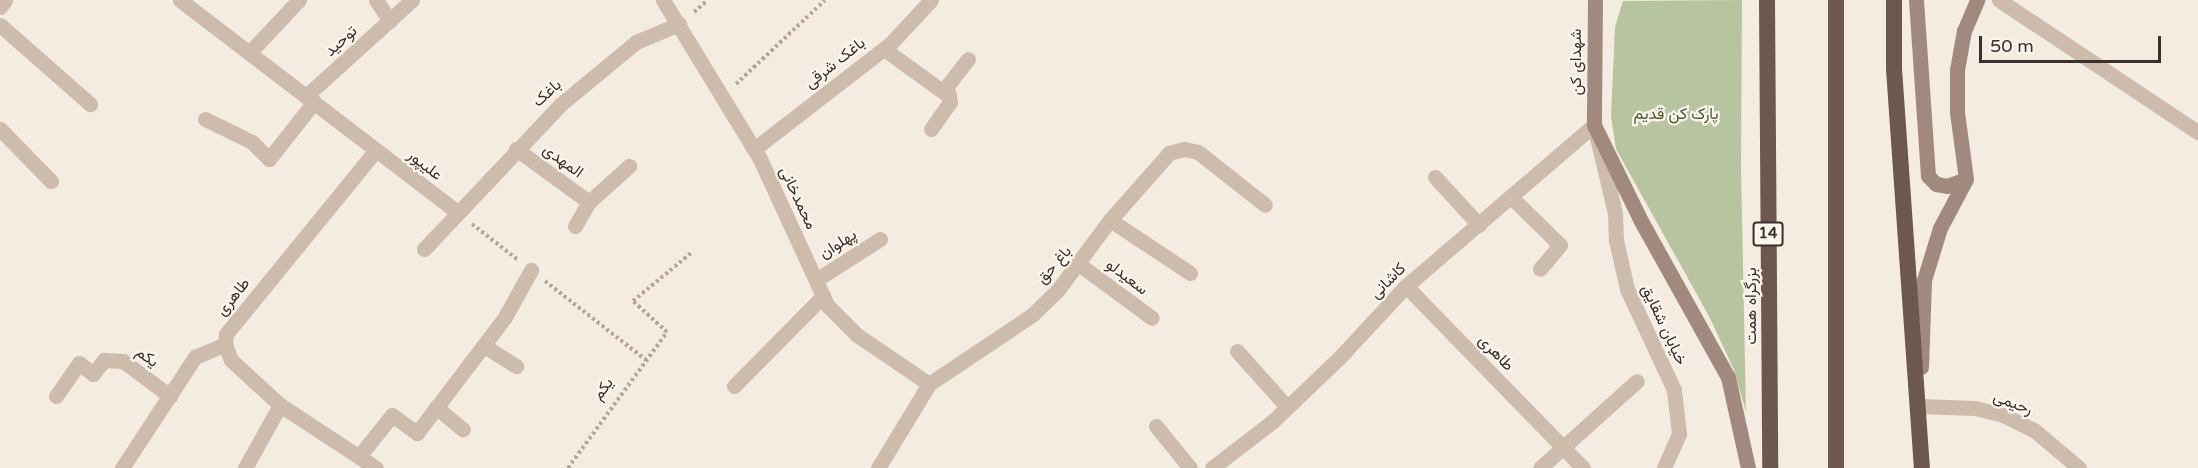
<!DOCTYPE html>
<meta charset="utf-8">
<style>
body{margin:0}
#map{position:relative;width:2198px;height:468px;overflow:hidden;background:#f4ebe1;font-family:"Varela Round",Vazirmatn,sans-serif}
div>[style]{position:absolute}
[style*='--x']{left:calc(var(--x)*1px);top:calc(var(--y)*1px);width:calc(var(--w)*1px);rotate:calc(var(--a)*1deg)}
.green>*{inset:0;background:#b8c4a0}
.path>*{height:4px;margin-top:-2px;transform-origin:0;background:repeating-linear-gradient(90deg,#b9a596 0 3px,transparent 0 6px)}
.minor>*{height:15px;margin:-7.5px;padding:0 7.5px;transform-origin:7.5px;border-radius:7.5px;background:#cdbbac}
.tertiary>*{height:15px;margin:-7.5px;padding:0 7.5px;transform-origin:7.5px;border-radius:7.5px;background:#cdbbac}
.secondary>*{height:15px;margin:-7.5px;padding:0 7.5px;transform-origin:7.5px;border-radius:7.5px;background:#a18a7d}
.trunk>*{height:16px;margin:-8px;padding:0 8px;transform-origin:8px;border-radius:8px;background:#6c584f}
span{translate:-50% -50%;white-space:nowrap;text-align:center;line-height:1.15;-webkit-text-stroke:4.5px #fbf5ee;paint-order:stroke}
.shield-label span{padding:2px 4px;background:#fbf5ee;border:2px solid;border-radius:4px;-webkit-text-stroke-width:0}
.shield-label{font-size:15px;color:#3b302b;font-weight:700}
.street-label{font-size:16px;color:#3b302b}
.park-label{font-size:16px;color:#4a5a2e}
.scale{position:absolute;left:1979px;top:36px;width:182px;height:27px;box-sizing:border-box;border:3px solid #3b302b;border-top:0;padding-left:8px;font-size:18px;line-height:21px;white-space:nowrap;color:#3b302b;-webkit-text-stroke:4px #fbf5ee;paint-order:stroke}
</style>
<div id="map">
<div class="green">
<i style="clip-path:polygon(1742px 0,1741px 168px,1746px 412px,1734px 370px,1710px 318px,1616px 149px,1611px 116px,1615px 27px,1623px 1px)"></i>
</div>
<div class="path">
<i style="--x:694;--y:12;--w:18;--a:-41"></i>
<i style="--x:736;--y:84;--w:122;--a:-43.3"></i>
<i style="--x:472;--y:224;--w:58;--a:38"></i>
<i style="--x:545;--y:281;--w:128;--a:38"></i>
<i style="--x:568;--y:468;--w:168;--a:-53.9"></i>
<i style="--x:667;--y:332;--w:46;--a:-137.6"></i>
<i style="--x:633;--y:301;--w:75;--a:-39.6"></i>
</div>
<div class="minor">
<i style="--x:376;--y:0;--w:25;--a:56"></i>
<i style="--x:663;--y:0;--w:186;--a:58.6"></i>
<i style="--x:760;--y:159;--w:161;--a:65.3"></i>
<i style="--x:827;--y:305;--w:42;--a:45"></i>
<i style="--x:857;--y:335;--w:87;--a:34.2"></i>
<i style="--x:1999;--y:0;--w:239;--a:33.6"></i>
<i style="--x:0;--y:7;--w:9;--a:-54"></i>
<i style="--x:0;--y:25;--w:120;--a:41.3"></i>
<i style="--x:884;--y:49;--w:80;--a:35.9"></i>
<i style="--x:249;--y:53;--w:73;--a:-46.7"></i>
<i style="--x:306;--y:96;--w:143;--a:-42.2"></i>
<i style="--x:205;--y:119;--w:52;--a:26.1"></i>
<i style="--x:252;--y:142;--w:24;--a:45"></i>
<i style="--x:269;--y:159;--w:73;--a:-51.7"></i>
<i style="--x:0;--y:129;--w:73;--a:45.6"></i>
<i style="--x:931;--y:129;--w:33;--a:-55"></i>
<i style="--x:950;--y:102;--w:16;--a:-101"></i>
<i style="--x:947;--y:86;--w:34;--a:-52"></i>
<i style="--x:516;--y:149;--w:90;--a:36"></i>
<i style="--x:754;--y:149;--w:172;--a:-37.7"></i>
<i style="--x:890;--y:44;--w:60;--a:-47"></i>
<i style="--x:1435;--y:177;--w:65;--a:47.5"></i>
<i style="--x:1512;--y:198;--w:67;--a:44.4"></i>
<i style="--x:1560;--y:245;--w:31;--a:130"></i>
<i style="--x:1110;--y:220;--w:96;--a:33.5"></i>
<i style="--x:575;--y:226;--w:28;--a:-60"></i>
<i style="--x:589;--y:202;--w:54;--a:-42"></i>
<i style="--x:424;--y:249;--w:199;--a:-46.6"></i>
<i style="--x:561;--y:104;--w:97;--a:-39.6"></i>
<i style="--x:636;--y:42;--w:47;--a:-22.7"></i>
<i style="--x:1080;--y:265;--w:89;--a:36.4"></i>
<i style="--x:816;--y:280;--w:76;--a:-32.6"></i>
<i style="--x:1406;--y:286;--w:254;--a:45.8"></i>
<i style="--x:484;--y:346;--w:38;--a:32"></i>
<i style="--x:1237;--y:351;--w:75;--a:48.2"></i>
<i style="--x:734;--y:386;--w:127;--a:-45.3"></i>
<i style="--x:56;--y:396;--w:40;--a:-55.1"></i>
<i style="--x:79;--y:363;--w:18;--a:38"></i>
<i style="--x:93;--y:374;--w:18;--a:-52"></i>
<i style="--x:104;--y:360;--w:19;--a:3"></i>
<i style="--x:123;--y:361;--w:59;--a:36.7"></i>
<i style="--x:1920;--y:406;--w:55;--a:2.1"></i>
<i style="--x:1975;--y:408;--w:29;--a:14"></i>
<i style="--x:2003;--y:415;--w:34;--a:26"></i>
<i style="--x:2034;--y:430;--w:59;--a:40.2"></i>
<i style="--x:436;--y:407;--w:35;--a:40"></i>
<i style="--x:1156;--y:426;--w:54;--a:51"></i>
<i style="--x:360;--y:455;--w:51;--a:-51.3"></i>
<i style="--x:392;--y:415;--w:31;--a:36"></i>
<i style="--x:417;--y:433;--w:146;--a:-52.8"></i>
<i style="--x:505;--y:317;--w:54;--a:-61"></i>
<i style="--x:122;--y:468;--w:133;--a:-56.7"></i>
<i style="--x:195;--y:357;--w:33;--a:-23"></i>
<i style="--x:245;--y:468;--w:72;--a:-60.9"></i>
<i style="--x:376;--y:468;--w:115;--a:-146.7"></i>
<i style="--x:280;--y:405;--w:67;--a:-137.4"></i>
<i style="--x:231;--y:360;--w:17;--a:-111"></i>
<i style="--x:225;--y:344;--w:10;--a:-84"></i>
<i style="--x:226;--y:334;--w:237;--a:-50.8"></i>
<i style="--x:878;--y:468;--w:98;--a:-58.7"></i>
<i style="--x:929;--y:384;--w:124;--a:-33.8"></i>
<i style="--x:1032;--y:315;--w:35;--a:-44"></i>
<i style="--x:1057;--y:291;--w:89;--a:-53.3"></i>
<i style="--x:1110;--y:220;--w:89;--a:-48.6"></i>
<i style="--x:1169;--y:153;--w:16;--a:-15"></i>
<i style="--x:1184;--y:149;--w:14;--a:12"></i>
<i style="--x:1198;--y:152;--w:85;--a:38.3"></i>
<i style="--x:1212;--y:468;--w:77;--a:-37.6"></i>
<i style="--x:1273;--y:421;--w:91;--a:-43.7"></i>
<i style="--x:1339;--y:358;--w:98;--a:-47.1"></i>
<i style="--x:1406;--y:286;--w:248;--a:-40.6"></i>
<i style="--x:1594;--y:125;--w:90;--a:76.6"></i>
<i style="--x:1615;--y:213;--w:27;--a:88"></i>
<i style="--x:1616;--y:240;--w:50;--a:77.3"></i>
<i style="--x:1627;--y:289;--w:111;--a:65"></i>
<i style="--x:1674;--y:390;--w:44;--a:83.5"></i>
<i style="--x:1679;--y:434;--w:37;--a:114"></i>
<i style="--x:1540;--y:468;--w:130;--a:-41.9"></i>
</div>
<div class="tertiary">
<i style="--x:180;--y:0;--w:349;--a:37.4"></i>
</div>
<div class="secondary">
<i style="--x:1595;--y:0;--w:125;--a:90.5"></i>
<i style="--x:1594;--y:125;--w:107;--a:63.9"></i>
<i style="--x:1641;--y:221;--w:179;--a:60.9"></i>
<i style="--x:1728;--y:377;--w:93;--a:77.6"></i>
<i style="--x:1916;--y:0;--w:176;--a:86.1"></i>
<i style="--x:1928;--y:176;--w:11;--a:45"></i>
<i style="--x:1936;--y:184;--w:11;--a:10"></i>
<i style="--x:1947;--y:186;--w:20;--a:-20"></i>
<i style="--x:1921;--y:367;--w:87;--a:-88"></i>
<i style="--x:1924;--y:280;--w:54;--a:-72.9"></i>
<i style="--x:1940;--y:228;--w:55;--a:-62"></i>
<i style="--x:1966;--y:179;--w:68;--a:-97.7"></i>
<i style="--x:1957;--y:112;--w:42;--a:-90"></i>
<i style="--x:1957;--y:70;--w:40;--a:-80"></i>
<i style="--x:1964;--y:31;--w:34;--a:-67"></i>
</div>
<div class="trunk">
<i style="--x:1767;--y:0;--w:468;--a:89.6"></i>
<i style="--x:1836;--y:0;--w:468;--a:90"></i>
<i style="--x:1894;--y:0;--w:69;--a:90"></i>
<i style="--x:1894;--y:69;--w:400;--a:86"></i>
</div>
<div class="shield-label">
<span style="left:1768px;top:234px">14</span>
</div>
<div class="street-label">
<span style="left:341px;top:41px;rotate:-42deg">توحید</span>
<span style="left:1576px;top:62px;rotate:-90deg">شهدای کن</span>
<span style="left:835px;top:63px;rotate:-38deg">باغک شرقی</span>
<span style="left:547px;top:93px;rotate:-42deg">باغک</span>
<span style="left:563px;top:161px;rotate:36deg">المهدی</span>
<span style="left:425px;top:165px;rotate:38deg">علیپور</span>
<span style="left:798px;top:198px;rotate:65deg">محمدخانی</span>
<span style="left:838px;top:244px;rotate:-33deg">پهلوان</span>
<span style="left:1054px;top:265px;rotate:-49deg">باغ حق</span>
<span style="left:1127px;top:277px;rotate:37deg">سعیدلو</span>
<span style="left:1388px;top:281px;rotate:-45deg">کاشانی</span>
<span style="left:233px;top:297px;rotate:-51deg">طاهری</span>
<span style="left:1751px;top:306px;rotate:-90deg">بزرگراه همت</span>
<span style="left:1664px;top:325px;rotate:65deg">خیابان شقایق</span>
<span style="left:1496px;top:353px;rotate:46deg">طاهری</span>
<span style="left:147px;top:357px;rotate:35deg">یکم</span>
<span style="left:603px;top:389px;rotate:-54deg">یکم</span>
<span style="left:2013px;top:403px;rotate:21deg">رحیمی</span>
</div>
<div class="park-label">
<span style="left:1676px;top:114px">پارک کن قدیم</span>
</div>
<div class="scale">50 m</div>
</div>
